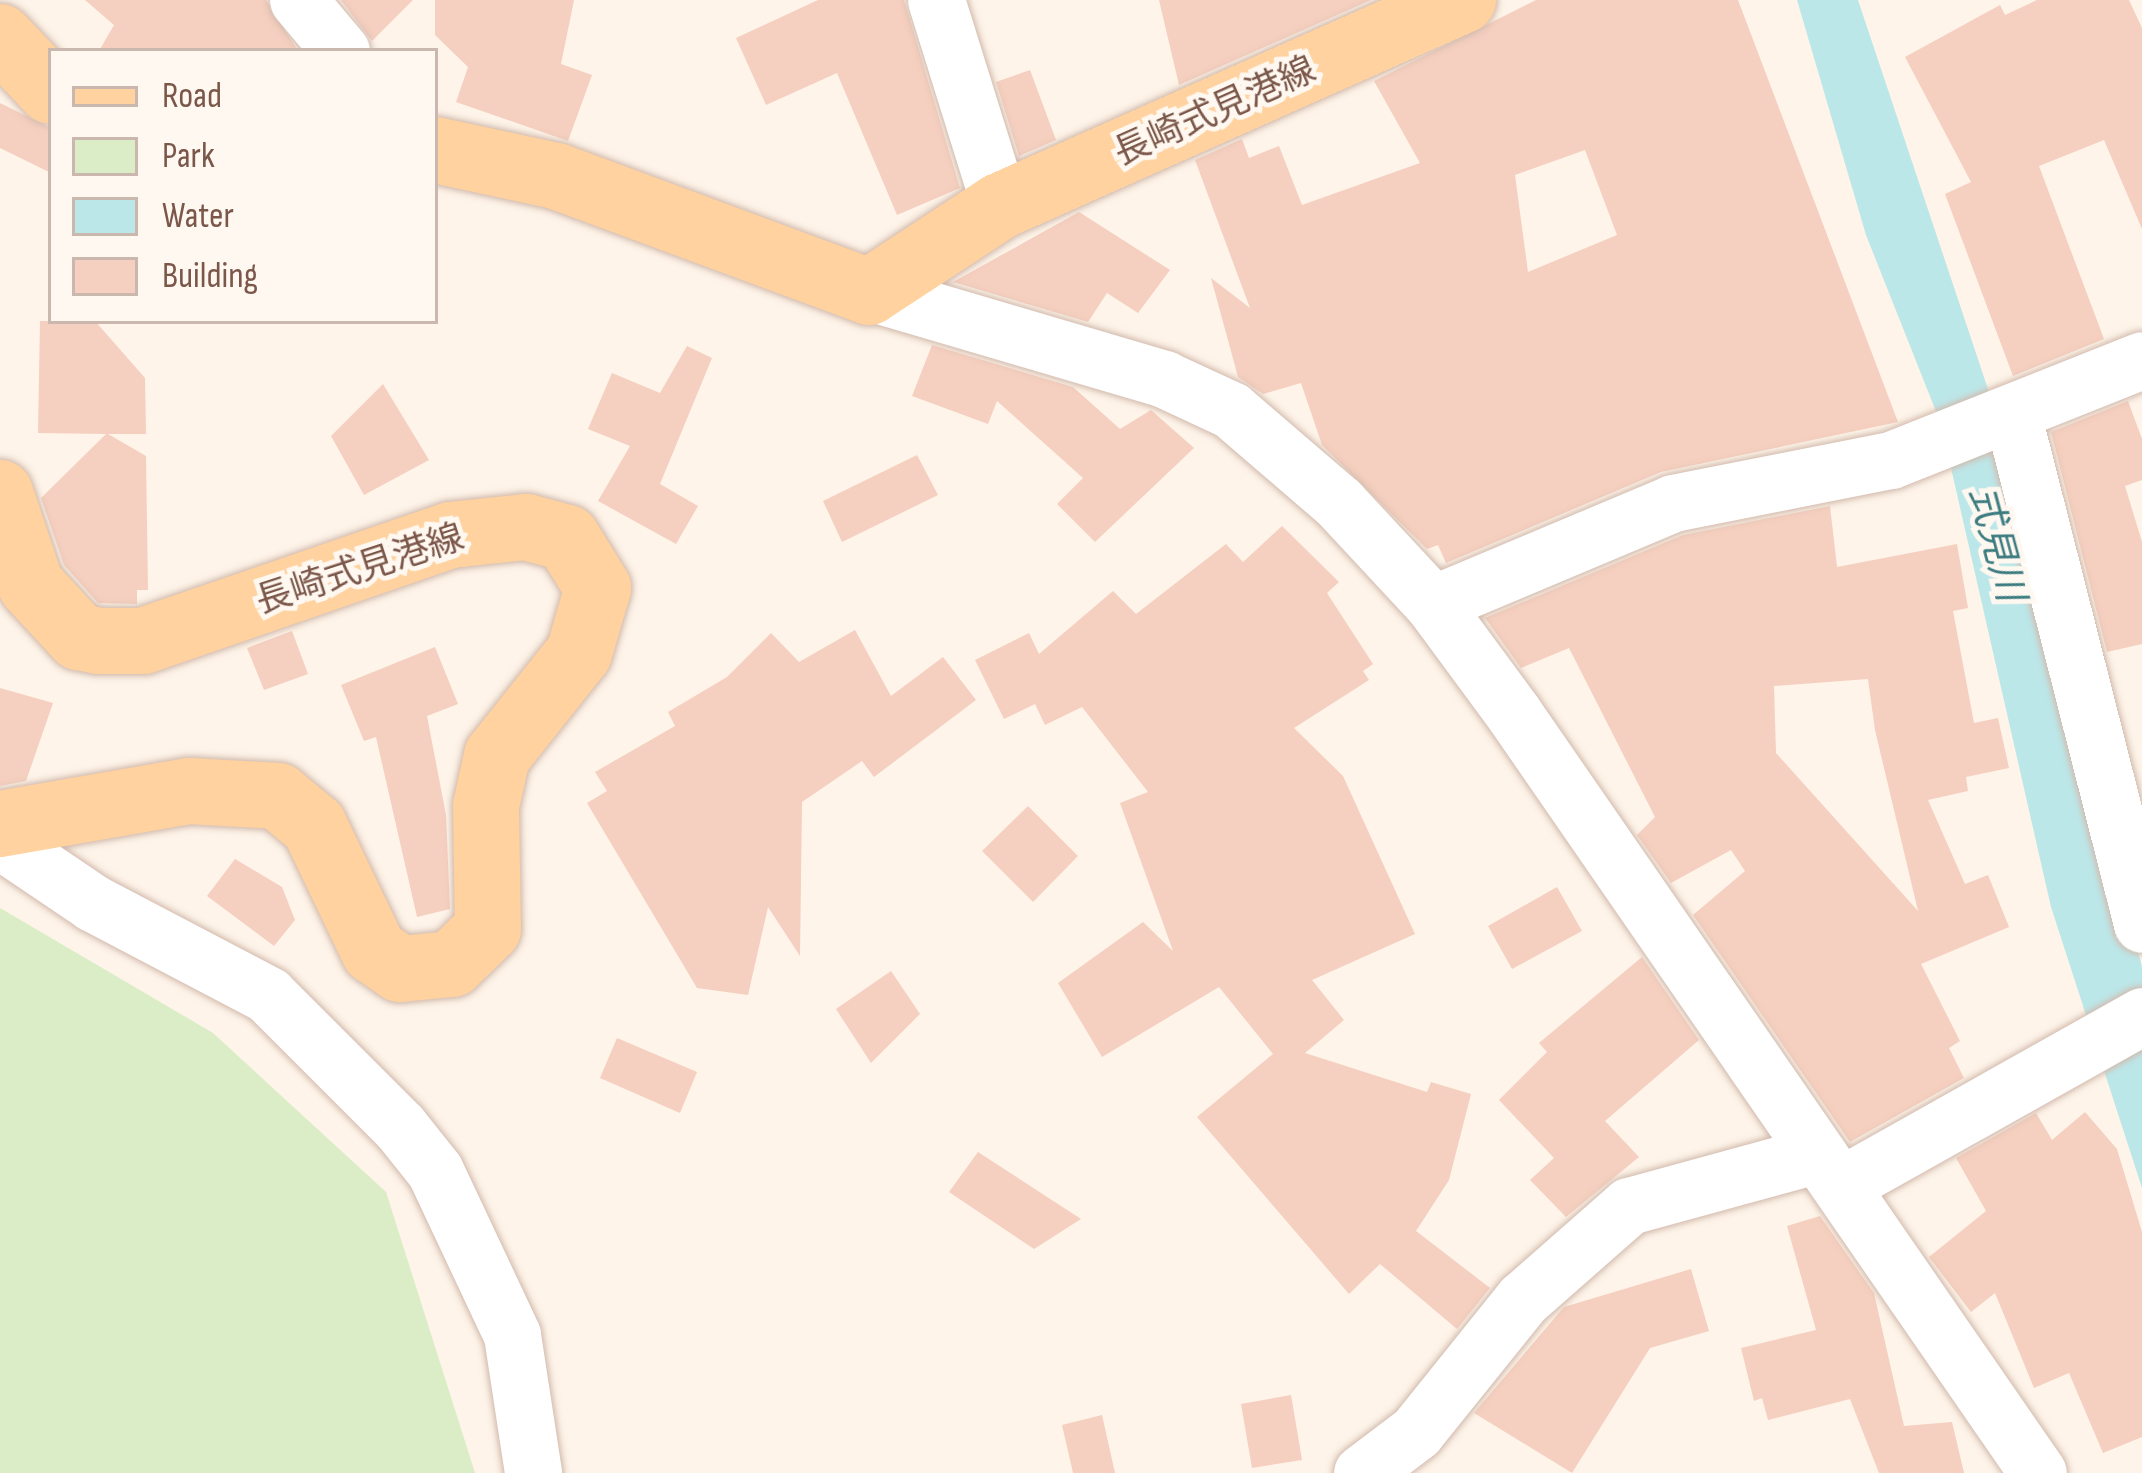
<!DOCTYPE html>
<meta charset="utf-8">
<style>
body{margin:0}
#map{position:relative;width:2142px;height:1473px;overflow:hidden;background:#fef4e9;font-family:"Sofia Sans Condensed","Noto Sans JP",sans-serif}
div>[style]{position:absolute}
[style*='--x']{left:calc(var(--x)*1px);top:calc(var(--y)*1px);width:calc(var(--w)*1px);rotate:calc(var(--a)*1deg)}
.green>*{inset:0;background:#daedc6}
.water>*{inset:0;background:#bce7e9}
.building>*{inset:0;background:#f5cfbf}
.roads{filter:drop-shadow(0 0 3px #d2baad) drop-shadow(0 0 3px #d2baad)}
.minor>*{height:57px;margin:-28.5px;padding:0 28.5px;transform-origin:28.5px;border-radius:28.5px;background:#fff}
.major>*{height:66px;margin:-33px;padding:0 33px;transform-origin:33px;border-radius:33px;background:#ffd29f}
span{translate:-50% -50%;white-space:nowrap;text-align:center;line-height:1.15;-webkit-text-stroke:10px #fff8f1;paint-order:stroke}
.street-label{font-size:36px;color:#7b574a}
.water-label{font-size:39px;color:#3c7c80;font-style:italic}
.legend{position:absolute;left:48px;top:48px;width:390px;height:276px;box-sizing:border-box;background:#fff8f1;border:3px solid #cab8ae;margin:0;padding:15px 21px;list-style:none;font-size:36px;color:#7b574a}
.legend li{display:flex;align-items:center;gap:24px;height:60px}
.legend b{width:60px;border:3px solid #cab8ae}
</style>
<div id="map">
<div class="green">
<i style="clip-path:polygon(0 908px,213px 1033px,386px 1192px,475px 1473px,0 1473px)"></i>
</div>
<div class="water">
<i style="clip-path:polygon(1797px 0,1858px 0,2008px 449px,2142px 967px,2142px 1188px,2051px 907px,1941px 424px,1866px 235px)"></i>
</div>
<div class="building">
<i style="clip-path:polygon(85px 0,266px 0,298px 51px,99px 51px,114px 25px)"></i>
<i style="clip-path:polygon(341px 0,413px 0,372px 41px)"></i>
<i style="clip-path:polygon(435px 0,574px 0,561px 64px,592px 75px,568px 141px,456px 102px,468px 67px,435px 35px)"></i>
<i style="clip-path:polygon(818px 0,904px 0,960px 188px,897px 215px,837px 73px,766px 105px,736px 38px)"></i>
<i style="clip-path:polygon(1159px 0,1371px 0,1179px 85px)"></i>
<i style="clip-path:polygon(evenodd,1536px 0,1738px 0,1898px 422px,1661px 472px,1446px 563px,1438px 545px,1427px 549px,1322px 445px,1301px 383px,1263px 394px,1238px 377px,1211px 278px,1250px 308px,1195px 160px,1242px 139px,1249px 158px,1279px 146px,1302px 205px,1420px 163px,1374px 81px,1536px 0,1585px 150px,1617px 235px,1528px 272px,1515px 175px,1585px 150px)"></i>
<i style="clip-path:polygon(2037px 0,2129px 0,2142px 28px,2142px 229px,2104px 140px,2039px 166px,2104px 339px,2013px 376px,1945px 194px,1971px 182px,1905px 57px,2000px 5px,2005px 15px)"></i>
<i style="clip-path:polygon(1030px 70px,1056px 140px,1019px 156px,996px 82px)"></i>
<i style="clip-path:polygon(0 103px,51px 128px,51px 173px,0 148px)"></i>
<i style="clip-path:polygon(1079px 212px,1170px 270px,1138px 313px,1107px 293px,1088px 322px,953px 282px)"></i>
<i style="clip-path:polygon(40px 321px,95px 321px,145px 378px,146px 434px,108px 434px,146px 456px,148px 590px,137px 590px,137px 604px,98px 603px,64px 565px,41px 498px,106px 434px,38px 433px)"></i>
<i style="clip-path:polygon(932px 345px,1073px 387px,1120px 429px,1151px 410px,1194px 448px,1095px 542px,1057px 504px,1083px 478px,997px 401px,988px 424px,912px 396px)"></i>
<i style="clip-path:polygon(687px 346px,712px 358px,660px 484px,698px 506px,676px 544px,598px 501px,630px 446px,588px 429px,612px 373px,660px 393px)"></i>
<i style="clip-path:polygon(383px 384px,429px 460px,364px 495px,331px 436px)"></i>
<i style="clip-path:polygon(2128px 401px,2142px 439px,2142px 480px,2125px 486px,2142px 542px,2142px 644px,2107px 652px,2051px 432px)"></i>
<i style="clip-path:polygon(917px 455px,938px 495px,842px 542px,823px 501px)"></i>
<i style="clip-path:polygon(evenodd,1830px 506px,1837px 567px,1957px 544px,1968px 608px,1953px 611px,1974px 723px,1998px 718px,2009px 768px,1966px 777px,1968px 791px,1928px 800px,1965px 884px,1988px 875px,2009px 927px,1921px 964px,1960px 1041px,1949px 1048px,1964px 1078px,1850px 1142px,1693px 915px,1745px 871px,1731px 850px,1671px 883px,1637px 835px,1655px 817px,1569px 648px,1521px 668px,1485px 618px,1683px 535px,1830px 506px,1868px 679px,1875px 730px,1918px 911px,1776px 753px,1774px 686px,1868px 679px)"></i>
<i style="clip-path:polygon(1282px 526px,1339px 582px,1327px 593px,1373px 664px,1363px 671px,1369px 680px,1294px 728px,1343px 776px,1415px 934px,1312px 980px,1344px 1020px,1305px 1053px,1427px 1092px,1431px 1082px,1471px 1094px,1449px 1180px,1416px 1231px,1490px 1288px,1457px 1329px,1380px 1264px,1349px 1294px,1197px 1117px,1273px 1054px,1219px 987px,1102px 1057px,1058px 983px,1143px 922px,1173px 951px,1120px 803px,1148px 792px,1082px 707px,1045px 725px,1035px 704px,1004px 719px,975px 660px,1029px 633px,1039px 654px,1113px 591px,1136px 614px,1226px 544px,1243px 562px)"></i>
<i style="clip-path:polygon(855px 630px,891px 696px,943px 657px,976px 700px,874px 777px,862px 761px,802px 802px,800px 956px,768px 907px,748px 995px,697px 988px,587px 803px,607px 791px,595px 772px,675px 726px,668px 712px,727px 677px,771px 633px,799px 662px)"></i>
<i style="clip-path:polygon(292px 631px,308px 674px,264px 690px,247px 648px)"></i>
<i style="clip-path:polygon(435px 647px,458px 704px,427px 716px,446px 815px,450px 909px,417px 917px,376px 737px,364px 741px,341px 685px)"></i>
<i style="clip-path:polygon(0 688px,53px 703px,26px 781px,0 786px)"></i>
<i style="clip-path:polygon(1028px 806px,1078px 856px,1033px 902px,982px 851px)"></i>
<i style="clip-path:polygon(235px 859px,282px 887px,295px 920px,274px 946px,207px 896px)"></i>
<i style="clip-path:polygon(1557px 887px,1582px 931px,1512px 969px,1488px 926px)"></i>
<i style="clip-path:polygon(1642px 957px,1699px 1040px,1605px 1121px,1639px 1157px,1566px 1217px,1530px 1180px,1554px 1158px,1499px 1100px,1547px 1052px,1539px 1043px)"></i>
<i style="clip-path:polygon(891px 971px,920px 1014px,871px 1063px,836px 1009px)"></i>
<i style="clip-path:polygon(617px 1038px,697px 1072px,680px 1113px,600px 1078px)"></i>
<i style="clip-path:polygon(2085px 1112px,2117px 1149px,2142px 1232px,2142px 1437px,2103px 1453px,2069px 1373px,2034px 1388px,1995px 1293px,1971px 1312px,1929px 1257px,1986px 1211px,1956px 1158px,2036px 1113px,2052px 1140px)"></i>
<i style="clip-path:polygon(978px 1152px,1081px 1219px,1034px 1249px,949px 1192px)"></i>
<i style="clip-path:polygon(1820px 1216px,1874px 1293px,1904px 1426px,1952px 1422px,1964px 1473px,1879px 1473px,1850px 1399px,1768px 1420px,1762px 1398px,1754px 1401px,1741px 1348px,1816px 1330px,1787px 1226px)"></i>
<i style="clip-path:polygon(1691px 1269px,1709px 1331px,1650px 1348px,1572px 1473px,1474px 1413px,1564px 1307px)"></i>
<i style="clip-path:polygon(1291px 1395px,1302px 1460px,1252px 1468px,1241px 1404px)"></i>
<i style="clip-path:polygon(1102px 1415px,1115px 1473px,1073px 1473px,1062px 1425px)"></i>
</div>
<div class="roads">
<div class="minor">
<i style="--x:298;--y:0;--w:67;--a:49.9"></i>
<i style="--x:936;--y:0;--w:216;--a:72.7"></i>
<i style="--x:869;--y:292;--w:308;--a:16.4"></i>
<i style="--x:1164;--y:379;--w:74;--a:24.8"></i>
<i style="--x:1231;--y:410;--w:143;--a:40.7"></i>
<i style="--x:1339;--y:503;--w:138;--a:47.1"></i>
<i style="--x:1433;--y:604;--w:137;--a:53.6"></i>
<i style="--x:1514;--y:714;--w:922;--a:55.38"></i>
<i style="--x:2013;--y:417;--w:523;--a:75.72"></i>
<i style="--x:1433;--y:604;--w:260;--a:-22.8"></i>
<i style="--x:1673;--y:503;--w:222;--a:-11.2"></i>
<i style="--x:1891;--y:460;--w:270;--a:-21.7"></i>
<i style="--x:0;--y:840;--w:112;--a:34.1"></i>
<i style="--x:93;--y:903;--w:198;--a:27.7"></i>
<i style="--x:268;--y:995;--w:187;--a:45"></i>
<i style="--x:400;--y:1127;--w:56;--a:51.5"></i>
<i style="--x:435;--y:1171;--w:181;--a:64.8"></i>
<i style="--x:512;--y:1335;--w:140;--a:81.3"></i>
<i style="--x:1843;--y:1184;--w:343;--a:-29.3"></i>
<i style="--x:1362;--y:1473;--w:68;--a:-37.2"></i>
<i style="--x:1416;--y:1432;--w:171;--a:-51.2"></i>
<i style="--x:1523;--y:1299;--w:141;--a:-41.3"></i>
<i style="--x:1629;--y:1206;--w:190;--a:-15.3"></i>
</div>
<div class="major">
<i style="--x:0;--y:37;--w:74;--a:46.6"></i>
<i style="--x:435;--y:150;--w:124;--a:12.1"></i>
<i style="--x:556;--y:176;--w:334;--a:20.3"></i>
<i style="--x:869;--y:292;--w:157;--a:-33.3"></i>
<i style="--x:1000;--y:206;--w:507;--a:-23.99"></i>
<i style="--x:0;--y:493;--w:97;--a:71.4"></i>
<i style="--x:31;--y:585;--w:71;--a:47.3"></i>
<i style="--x:79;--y:637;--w:20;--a:11"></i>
<i style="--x:99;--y:641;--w:44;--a:0"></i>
<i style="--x:143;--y:641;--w:326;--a:-19"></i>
<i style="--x:451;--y:535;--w:75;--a:-6.1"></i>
<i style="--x:526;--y:527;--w:42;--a:15"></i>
<i style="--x:567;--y:538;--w:59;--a:58.2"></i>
<i style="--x:598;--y:588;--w:68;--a:106.3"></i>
<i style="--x:579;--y:653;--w:132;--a:128.5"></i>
<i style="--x:497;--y:756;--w:51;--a:102.4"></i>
<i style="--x:486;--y:806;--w:123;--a:89.1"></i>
<i style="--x:488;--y:929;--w:50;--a:135.8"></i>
<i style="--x:452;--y:964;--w:52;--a:174.5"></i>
<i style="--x:400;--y:969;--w:32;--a:-145"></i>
<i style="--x:374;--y:951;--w:139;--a:-115.6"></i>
<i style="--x:314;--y:826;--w:47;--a:-140.2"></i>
<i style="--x:278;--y:796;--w:89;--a:-176.8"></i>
<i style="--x:189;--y:791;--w:192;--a:170.1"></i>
</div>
</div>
<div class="street-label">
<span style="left:1215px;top:112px;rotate:-24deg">長崎式見港線</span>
<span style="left:360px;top:570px;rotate:-18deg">長崎式見港線</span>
</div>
<div class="water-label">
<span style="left:1995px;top:544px;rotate:75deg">式見川</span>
</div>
<ul class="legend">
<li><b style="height:15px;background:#ffd29f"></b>Road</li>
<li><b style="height:33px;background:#daedc6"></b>Park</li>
<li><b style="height:33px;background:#bce7e9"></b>Water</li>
<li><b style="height:33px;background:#f5cfbf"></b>Building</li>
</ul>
</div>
